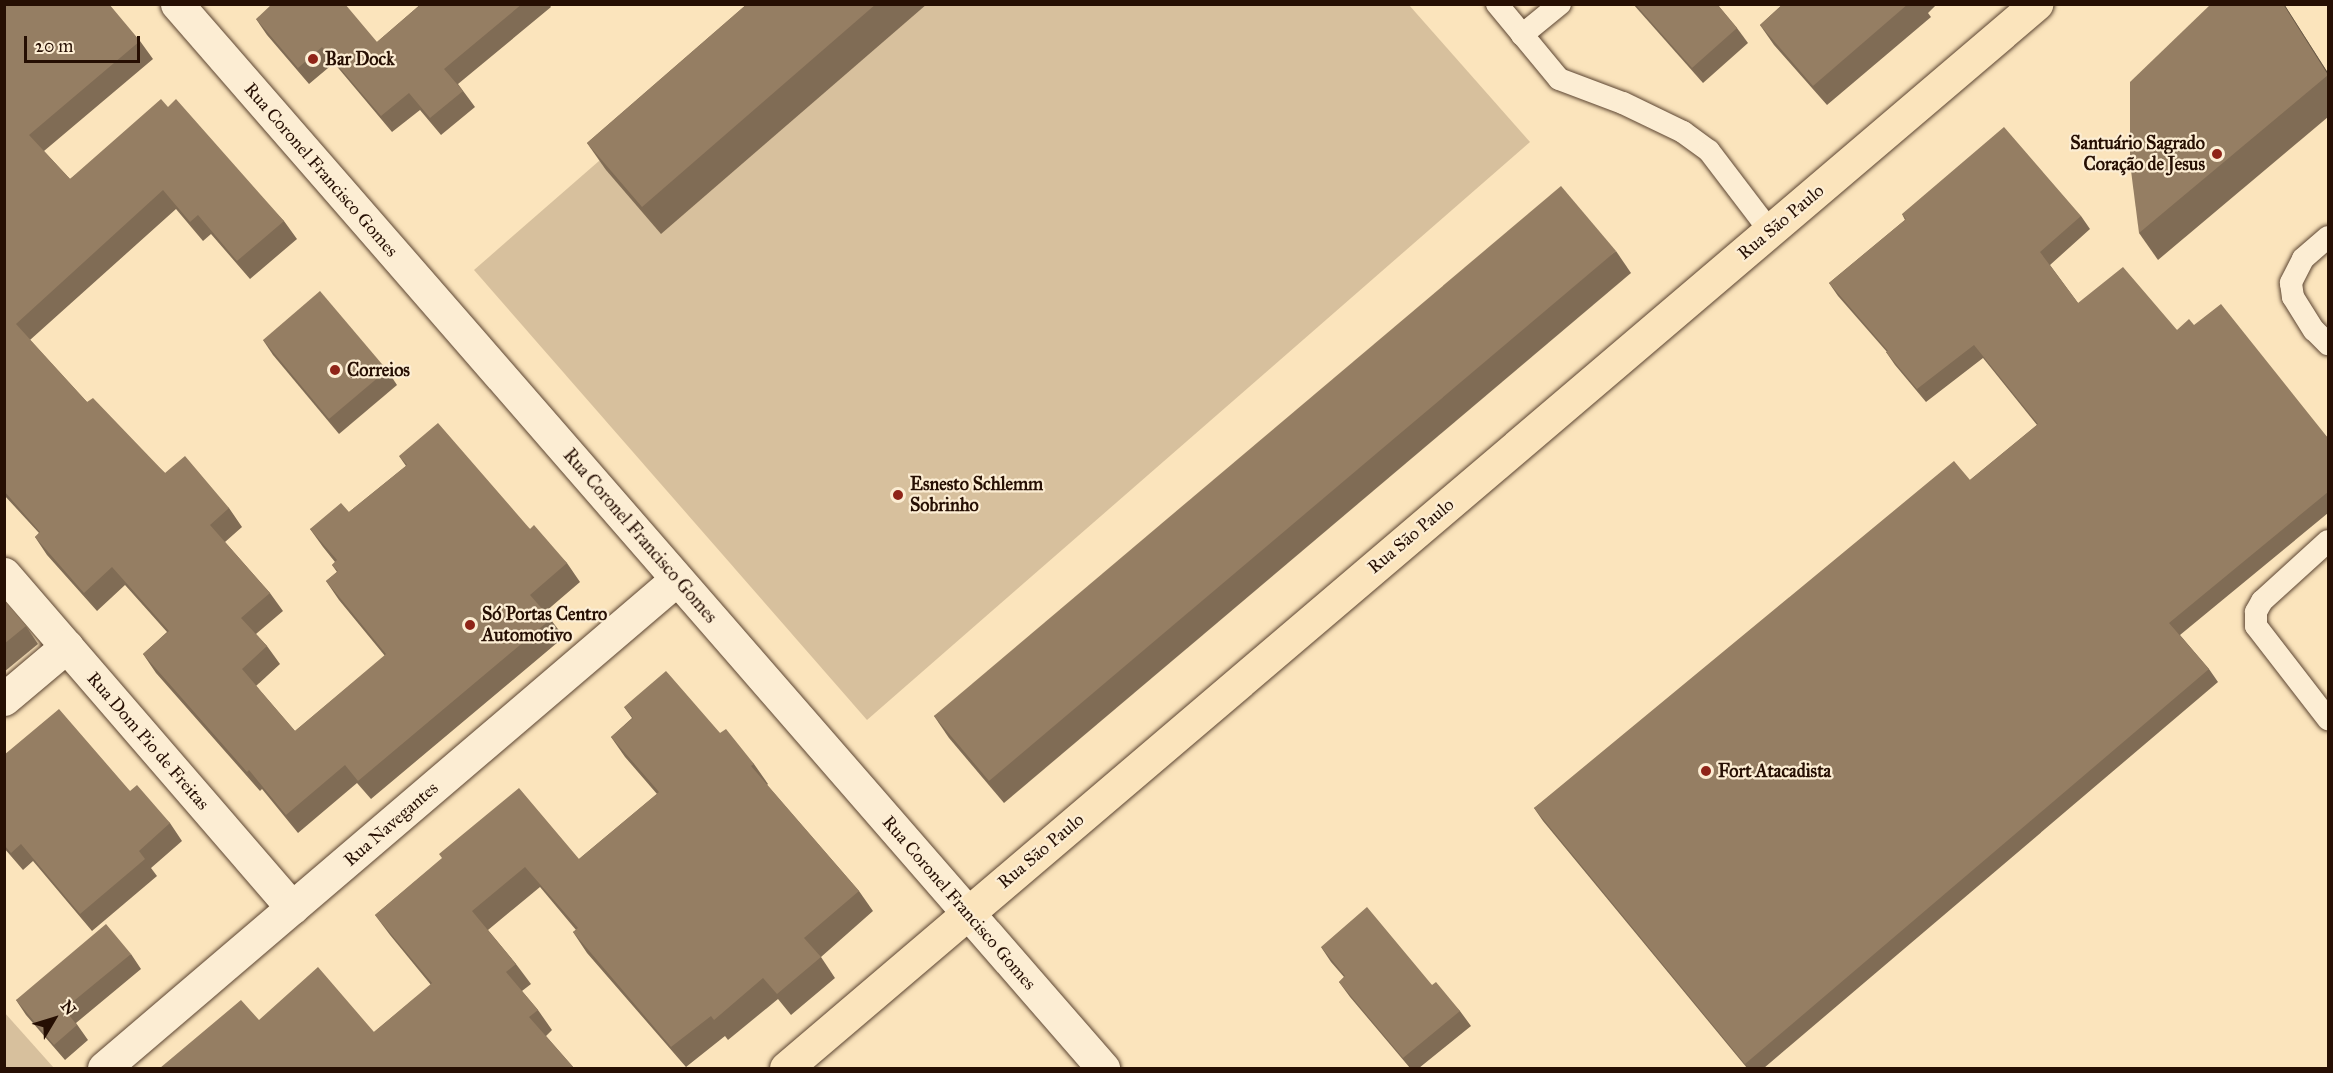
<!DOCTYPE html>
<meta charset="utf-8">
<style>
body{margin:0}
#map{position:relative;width:2333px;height:1073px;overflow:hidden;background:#fbe4bc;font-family:"IM FELL Great Primer",serif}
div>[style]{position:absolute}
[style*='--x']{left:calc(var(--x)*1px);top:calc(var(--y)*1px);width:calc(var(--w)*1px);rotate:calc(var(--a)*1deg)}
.green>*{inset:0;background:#d7c09d}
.roads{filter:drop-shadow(0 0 2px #5b4431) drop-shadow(0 0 2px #5b4431)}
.lane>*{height:22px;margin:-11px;padding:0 11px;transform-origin:11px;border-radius:11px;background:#fcedd3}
.street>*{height:33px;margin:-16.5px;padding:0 16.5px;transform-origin:16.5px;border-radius:16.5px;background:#fcedd3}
.secondary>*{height:33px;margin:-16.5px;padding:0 16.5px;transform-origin:16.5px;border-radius:16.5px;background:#fcedd3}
.primary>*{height:33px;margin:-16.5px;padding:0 16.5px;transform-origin:16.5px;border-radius:16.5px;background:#fbe4bc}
.wall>*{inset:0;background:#806c55}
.shaded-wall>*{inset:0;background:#685845}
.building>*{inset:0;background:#957e63}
.dots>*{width:16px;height:16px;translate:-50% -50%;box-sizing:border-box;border:3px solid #fcedd3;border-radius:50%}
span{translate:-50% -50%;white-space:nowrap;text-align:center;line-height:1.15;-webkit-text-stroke:4.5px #fcedd3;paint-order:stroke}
.poi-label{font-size:18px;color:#260f03;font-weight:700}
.left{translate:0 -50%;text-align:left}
.right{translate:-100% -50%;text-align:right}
.street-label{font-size:18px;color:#260f03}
.frame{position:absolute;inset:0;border:6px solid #260f03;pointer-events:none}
.north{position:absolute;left:24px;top:989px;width:60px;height:60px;-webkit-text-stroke:4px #fcedd3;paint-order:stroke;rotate:52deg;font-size:16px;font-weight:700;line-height:24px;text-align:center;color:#260f03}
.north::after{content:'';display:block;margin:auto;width:21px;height:27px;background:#260f03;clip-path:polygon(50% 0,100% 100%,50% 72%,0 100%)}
.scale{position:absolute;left:24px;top:36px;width:116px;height:27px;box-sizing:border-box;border:3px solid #260f03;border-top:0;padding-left:8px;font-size:18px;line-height:21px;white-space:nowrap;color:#260f03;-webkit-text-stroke:4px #fcedd3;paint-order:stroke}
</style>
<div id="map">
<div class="green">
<i style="clip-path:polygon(778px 5px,1409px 5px,1530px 142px,867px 720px,474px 270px)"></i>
<i style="clip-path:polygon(4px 1012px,54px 1068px,5px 1068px)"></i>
</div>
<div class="roads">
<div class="lane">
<i style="--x:1497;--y:4;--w:97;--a:50.4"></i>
<i style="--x:1559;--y:79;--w:68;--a:20.6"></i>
<i style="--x:1623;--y:103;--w:67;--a:25.8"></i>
<i style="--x:1683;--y:132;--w:32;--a:36"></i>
<i style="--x:1709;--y:151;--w:101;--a:52.7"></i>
<i style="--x:1522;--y:35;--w:49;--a:-39.2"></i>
<i style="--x:2328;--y:237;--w:33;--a:139"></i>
<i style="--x:2303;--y:259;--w:27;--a:117"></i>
<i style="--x:2291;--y:283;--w:14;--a:82"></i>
<i style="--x:2293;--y:297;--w:39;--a:58"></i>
<i style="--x:2314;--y:330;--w:20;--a:45"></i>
<i style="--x:2328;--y:541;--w:89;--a:137.7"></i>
<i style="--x:2262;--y:601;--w:13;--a:119"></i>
<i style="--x:2256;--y:612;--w:14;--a:90"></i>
<i style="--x:2256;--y:626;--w:118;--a:52.3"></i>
</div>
<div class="street">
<i style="--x:4;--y:574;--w:441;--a:49.2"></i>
<i style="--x:4;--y:699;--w:82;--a:-40.1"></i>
<i style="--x:104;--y:1068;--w:753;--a:-40.48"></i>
</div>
<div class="secondary">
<i style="--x:177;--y:4;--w:1411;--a:48.97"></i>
</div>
<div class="primary">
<i style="--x:786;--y:1068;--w:1642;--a:-40.4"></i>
</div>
</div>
<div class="wall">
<i style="clip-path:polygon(4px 4px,140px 41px,153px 59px,44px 151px,70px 179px,168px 107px,284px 221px,297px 239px,250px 279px,211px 234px,203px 241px,176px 209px,30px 340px,87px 402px,165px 473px,229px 508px,242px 527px,225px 542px,270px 593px,283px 611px,256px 634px,267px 646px,280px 664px,256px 686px,295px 731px,385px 656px,339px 600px,326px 581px,337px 572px,332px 565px,335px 562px,323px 547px,310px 529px,349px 512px,406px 466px,399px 456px,530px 529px,567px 563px,580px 582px,545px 612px,564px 637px,371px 799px,357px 783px,298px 833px,262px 789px,260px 791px,156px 673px,143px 654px,167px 632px,125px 585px,97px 611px,47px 555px,35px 537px,39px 533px,4px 495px)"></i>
<i style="clip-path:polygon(421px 4px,549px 4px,551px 7px,458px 84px,475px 107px,441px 135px,420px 110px,392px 132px,334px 63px,309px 84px,267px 35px,256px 19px,377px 42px)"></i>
<i style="clip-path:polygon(747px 4px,927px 4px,661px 234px,606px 170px,587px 143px)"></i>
<i style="clip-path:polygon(1633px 4px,1717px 4px,1737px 28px,1748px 43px,1703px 83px)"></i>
<i style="clip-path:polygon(1783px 4px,1937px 4px,1928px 13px,1931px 17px,1827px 105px,1774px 45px,1760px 25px)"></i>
<i style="clip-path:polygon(2211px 4px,2284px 4px,2328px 73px,2328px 117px,2158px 260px,2139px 233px)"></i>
<i style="clip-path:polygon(1902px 214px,2081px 216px,2090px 229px,2050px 265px,2078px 303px,2177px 330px,2194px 325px,2328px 438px,2328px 513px,2180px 635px,2209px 669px,2218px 682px,1764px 1068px,1747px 1068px,1543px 821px,1534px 808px,1970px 480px,2037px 425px,1983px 358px,1926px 402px,1895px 365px,1886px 352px,1887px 352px,1838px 296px,1829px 283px,1905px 220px)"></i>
<i style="clip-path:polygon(1616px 251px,1631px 273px,1004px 803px,949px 738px,934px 716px)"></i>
<i style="clip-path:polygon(263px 340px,387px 370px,397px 385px,339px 434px,273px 355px)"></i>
<i style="clip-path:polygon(4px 601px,26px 626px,38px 644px,4px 672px)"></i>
<i style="clip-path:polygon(624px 707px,720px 733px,754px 764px,768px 784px,767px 785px,859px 891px,873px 911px,821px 957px,835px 978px,791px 1015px,778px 999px,728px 1040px,725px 1036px,686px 1067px,587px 953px,573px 932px,576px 930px,540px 887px,488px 930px,516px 964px,531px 984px,522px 991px,538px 1010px,552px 1030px,546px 1036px,574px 1068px,259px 1020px,374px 1032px,431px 985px,390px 935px,375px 915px,442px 859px,579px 859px,657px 794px,625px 757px,611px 737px,632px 718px)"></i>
<i style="clip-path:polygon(4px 755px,130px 791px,170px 823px,182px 841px,151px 868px,157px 876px,92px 931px,33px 861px,23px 870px,4px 848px)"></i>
<i style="clip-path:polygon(1321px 947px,1432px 985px,1460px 1011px,1471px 1026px,1419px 1068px,1410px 1068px,1350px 997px,1339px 982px,1344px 977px,1331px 962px)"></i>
<i style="clip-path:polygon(131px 954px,141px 969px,76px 1023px,88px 1040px,65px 1060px,26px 1015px,16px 1000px)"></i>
</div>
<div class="shaded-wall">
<i style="clip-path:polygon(2283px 4px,2284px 4px,2328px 73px,2328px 75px)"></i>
</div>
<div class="building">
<i style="clip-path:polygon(4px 4px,109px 4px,140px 41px,29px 135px,70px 179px,161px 99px,168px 107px,176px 99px,284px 221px,237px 261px,198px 215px,190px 222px,163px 190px,16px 324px,87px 402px,93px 398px,165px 473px,185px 456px,229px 508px,210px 525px,270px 593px,241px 618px,267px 646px,242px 669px,295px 731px,386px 654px,326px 581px,338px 571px,332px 565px,337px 560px,310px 529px,341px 503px,349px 512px,407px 465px,399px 456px,438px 423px,530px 529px,534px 525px,567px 563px,530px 595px,551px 619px,358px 781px,345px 765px,286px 815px,249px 770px,247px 772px,143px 654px,169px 631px,112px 567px,84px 593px,35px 537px,40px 532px,4px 491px)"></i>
<i style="clip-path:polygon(272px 4px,345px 4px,377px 42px,421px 4px,522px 4px,444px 69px,463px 91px,430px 118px,409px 93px,381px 116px,322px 47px,298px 68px,256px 19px)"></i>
<i style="clip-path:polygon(747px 4px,876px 4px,642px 207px,587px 143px)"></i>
<i style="clip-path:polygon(1635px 4px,1717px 4px,1737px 28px,1692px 68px)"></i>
<i style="clip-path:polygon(1783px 4px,1908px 4px,1813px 86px,1760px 25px)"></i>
<i style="clip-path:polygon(2211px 4px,2283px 4px,2328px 75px,2139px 233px,2130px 163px,2130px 82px)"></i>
<i style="clip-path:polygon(2004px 127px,2081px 216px,2040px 252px,2078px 303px,2123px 267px,2177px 330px,2189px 319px,2194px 325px,2221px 304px,2328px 438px,2328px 492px,2169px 623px,2209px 669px,1745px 1064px,1534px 808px,1954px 461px,1970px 480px,2038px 424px,1974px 345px,1917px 389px,1886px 352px,1888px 351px,1829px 283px,1906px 219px,1902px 214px)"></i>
<i style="clip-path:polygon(1561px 186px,1616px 251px,989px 781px,934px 716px)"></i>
<i style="clip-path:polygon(320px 291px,387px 370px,329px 419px,263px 340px)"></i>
<i style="clip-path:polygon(4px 601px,26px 626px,4px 644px)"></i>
<i style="clip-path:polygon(666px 671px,720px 733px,726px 729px,754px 764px,751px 766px,859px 891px,804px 938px,821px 957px,777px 994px,763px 978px,714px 1020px,711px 1016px,671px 1047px,573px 932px,578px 928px,525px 867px,472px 911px,516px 964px,506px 972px,538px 1010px,529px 1017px,574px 1068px,160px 1068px,241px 1000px,259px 1020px,318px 967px,374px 1032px,432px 983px,375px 915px,442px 858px,439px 854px,519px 788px,579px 859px,659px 792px,611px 737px,633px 718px,624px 707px)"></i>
<i style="clip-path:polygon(59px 709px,130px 791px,137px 785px,170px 823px,139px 851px,145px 859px,80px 914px,21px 844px,11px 853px,4px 845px,4px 755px)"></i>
<i style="clip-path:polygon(1367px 907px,1432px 985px,1436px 982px,1460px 1011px,1403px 1058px,1339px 982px,1345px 976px,1321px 947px)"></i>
<i style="clip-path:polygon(106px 924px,131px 954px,64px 1009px,77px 1025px,54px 1045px,16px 1000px)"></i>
</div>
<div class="dots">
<i style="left:313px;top:59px;background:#8f2418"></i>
<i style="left:2217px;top:154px;background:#8f2418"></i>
<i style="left:335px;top:370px;background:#8f2418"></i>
<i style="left:898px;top:495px;background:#8f2418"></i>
<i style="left:470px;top:625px;background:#8f2418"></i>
<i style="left:1706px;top:771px;background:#8f2418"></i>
</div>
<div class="poi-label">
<span class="left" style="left:325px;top:59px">Bar Dock</span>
<span class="right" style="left:2205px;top:154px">Santuário Sagrado<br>Coração de Jesus</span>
<span class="left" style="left:347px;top:370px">Correios</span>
<span class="left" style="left:910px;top:495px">Esnesto Schlemm<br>Sobrinho</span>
<span class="left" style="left:482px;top:625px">Só Portas Centro<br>Automotivo</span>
<span class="left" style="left:1718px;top:771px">Fort Atacadista</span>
</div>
<div class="street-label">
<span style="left:321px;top:170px;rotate:49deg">Rua Coronel Francisco Gomes</span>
<span style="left:1781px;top:222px;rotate:-40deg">Rua São Paulo</span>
<span style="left:640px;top:536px;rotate:49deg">Rua Coronel Francisco Gomes</span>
<span style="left:1411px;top:536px;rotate:-40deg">Rua São Paulo</span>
<span style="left:148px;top:741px;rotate:49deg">Rua Dom Pio de Freitas</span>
<span style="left:391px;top:824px;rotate:-41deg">Rua Navegantes</span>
<span style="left:1041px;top:851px;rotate:-40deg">Rua São Paulo</span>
<span style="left:959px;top:903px;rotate:49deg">Rua Coronel Francisco Gomes</span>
</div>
<div class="frame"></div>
<div class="north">N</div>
<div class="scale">20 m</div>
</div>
